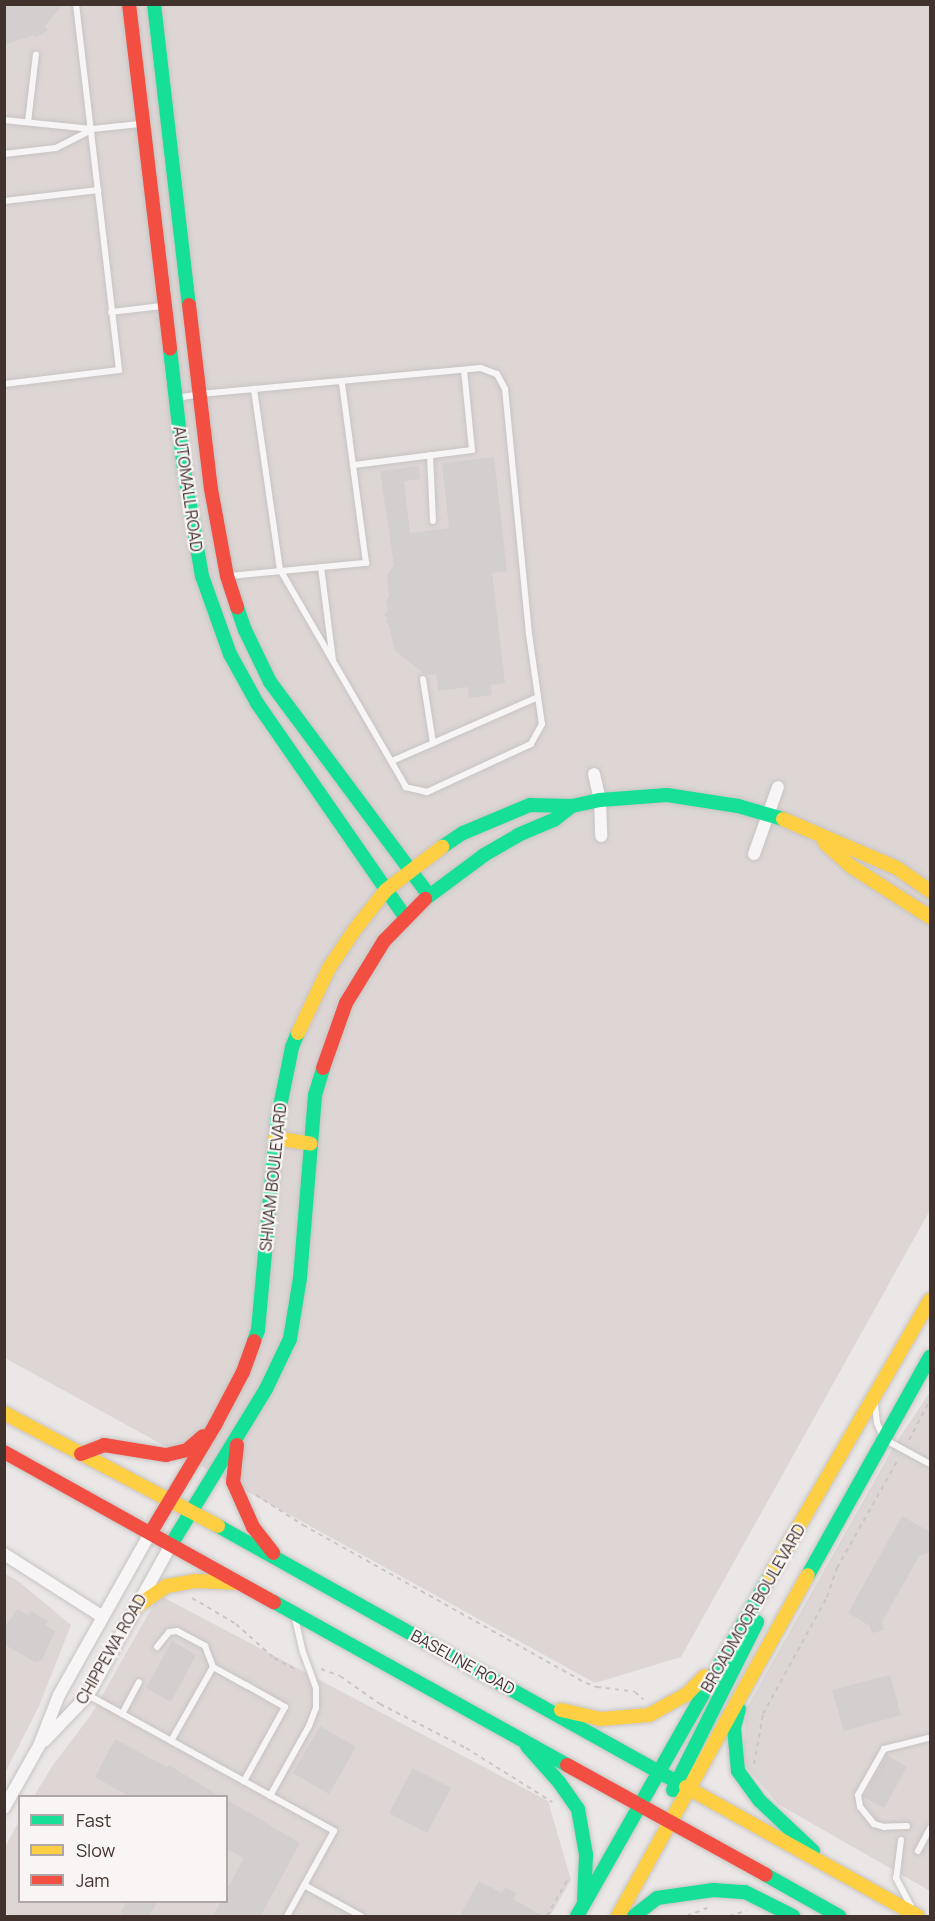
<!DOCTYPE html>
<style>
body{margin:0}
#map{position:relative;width:935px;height:1921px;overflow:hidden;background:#eae7e6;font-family:Manrope,sans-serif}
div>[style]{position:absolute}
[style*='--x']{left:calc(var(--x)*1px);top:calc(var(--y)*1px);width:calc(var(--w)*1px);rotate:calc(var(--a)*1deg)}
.built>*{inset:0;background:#ddd6d5}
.building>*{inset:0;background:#d2cfce}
.path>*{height:2px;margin-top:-1px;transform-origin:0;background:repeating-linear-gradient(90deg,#c9c6c5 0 4.5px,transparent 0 9px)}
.roads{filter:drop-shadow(0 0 2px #c7c4c3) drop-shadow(0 0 2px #c7c4c3)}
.lane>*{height:6px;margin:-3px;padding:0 3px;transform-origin:3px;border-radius:3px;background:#f7f5f5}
.street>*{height:12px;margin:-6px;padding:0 6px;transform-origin:6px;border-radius:6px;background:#f7f5f5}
.fast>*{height:14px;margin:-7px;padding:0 7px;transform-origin:7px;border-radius:7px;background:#16e098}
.slow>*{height:14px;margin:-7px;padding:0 7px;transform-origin:7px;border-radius:7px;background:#ffcf43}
.jam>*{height:14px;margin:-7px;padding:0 7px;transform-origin:7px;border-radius:7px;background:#f24e42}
span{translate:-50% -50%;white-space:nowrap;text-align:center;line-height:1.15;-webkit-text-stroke:4.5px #f8f5f4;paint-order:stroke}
.street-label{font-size:16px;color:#42322e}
.frame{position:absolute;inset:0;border:6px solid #42322e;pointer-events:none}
.legend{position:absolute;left:18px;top:1795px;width:210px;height:108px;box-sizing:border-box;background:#f8f5f4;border:2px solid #afa7a5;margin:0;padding:8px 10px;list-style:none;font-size:18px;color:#42322e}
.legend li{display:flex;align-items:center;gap:12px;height:30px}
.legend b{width:30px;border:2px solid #afa7a5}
</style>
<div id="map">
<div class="built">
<i style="clip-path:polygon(4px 5px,930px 5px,930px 1210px,681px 1657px,595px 1683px,5px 1358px)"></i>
<i style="clip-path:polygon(930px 1392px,930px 1891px,778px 1804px,743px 1763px,746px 1709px,894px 1446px)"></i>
<i style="clip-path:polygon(5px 1574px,18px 1581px,71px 1625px,39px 1706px,5px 1773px)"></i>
<i style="clip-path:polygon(159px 1595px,548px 1801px,571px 1880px,550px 1916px,11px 1916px,5px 1913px,5px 1847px,19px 1821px,20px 1902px,226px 1902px,226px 1796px,34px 1796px,53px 1765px,91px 1715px)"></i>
</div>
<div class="building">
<i style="clip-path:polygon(4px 4px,63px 4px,45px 26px,48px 30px,36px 38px,34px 35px,4px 45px)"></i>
<i style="clip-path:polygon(494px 457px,507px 571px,492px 573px,505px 683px,491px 685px,492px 695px,469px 698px,468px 687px,438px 691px,436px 674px,426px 675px,395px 651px,389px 625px,385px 621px,388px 618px,384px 615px,388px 611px,386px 601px,389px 597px,387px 575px,394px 565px,380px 471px,419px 466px,420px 479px,404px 481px,410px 533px,449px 528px,442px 463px)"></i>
<i style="clip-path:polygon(902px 1516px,930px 1532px,930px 1553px,919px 1556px,882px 1622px,884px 1630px,872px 1633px,870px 1626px,848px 1613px)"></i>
<i style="clip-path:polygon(18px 1609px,28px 1615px,30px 1611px,48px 1621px,45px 1625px,55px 1631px,42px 1660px,35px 1662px,4px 1644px,4px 1627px)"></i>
<i style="clip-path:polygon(172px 1641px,196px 1655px,171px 1702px,146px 1688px)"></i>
<i style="clip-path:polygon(890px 1675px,901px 1715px,844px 1731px,832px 1690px)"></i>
<i style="clip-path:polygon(320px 1726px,356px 1747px,329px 1794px,293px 1773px)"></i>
<i style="clip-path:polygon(115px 1739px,167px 1767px,169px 1765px,221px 1797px,130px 1797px,95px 1777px)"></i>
<i style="clip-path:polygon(887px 1755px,907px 1767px,884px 1808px,864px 1797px)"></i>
<i style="clip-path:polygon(413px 1768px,451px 1788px,427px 1833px,389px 1813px)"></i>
<i style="clip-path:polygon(226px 1799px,300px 1843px,260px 1917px,212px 1917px,221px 1902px,226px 1902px,226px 1891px,244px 1858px,226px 1849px)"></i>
<i style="clip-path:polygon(479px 1881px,502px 1893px,505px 1887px,516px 1893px,513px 1899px,544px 1917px,459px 1917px)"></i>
<i style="clip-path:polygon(127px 1902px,157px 1902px,149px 1917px,127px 1917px,120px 1913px)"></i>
</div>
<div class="path">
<i style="--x:909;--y:1440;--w:45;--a:-62.3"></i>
<i style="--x:256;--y:1495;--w:56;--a:32.6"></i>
<i style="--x:303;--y:1525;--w:324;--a:29.2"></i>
<i style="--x:586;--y:1683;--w:12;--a:20"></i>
<i style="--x:597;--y:1687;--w:38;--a:7"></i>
<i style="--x:635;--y:1692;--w:11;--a:41"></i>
<i style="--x:192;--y:1598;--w:51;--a:30.6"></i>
<i style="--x:236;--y:1624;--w:51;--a:41.8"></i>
<i style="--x:274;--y:1658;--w:27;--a:28"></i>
<i style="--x:321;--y:1669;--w:20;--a:20"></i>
<i style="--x:340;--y:1676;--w:49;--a:35"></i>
<i style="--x:380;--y:1704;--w:97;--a:27.1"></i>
<i style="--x:466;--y:1748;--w:102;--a:32.1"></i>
<i style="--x:754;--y:1764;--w:51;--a:-79.8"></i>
<i style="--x:763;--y:1714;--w:133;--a:-61.3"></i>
<i style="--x:827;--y:1597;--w:31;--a:-71"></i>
<i style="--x:837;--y:1568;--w:126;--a:-60.6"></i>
<i style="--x:547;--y:1916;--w:43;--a:-60.4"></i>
<i style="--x:687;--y:1916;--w:22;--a:-22"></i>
<i style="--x:729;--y:1916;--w:18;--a:-16"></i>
</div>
<div class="roads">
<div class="lane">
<i style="--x:4;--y:120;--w:88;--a:5.8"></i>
<i style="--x:92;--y:129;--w:48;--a:-5.9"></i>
<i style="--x:28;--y:122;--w:68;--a:-83.3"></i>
<i style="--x:4;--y:154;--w:52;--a:-6.6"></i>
<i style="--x:56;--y:148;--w:39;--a:-27"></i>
<i style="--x:4;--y:201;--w:95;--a:-6.7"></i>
<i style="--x:111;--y:312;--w:50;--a:-6.8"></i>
<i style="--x:4;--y:384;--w:116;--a:-6.9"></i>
<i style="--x:119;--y:370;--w:369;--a:-96.7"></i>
<i style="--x:176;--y:398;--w:24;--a:-9"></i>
<i style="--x:200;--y:394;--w:282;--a:-5.3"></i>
<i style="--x:481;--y:368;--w:17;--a:21"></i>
<i style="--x:497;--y:374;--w:17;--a:62"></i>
<i style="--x:505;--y:389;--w:246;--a:84.4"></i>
<i style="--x:529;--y:634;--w:91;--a:81.8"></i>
<i style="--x:542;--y:724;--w:23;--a:119"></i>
<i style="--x:531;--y:744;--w:115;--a:155.2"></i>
<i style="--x:427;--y:792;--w:22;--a:-167"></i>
<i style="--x:406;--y:787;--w:251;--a:-120.1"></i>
<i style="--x:280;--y:570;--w:183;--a:-98.2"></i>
<i style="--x:430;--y:455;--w:66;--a:87.4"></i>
<i style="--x:354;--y:465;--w:119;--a:-7.2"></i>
<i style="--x:472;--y:450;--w:80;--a:-95.7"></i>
<i style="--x:321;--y:567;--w:95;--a:82.7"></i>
<i style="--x:230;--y:576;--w:137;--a:-5.5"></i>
<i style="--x:366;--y:563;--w:183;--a:-97.6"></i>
<i style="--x:423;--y:679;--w:65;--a:81.1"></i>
<i style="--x:392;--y:761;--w:159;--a:-23.7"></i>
<i style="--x:875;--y:1404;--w:19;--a:84"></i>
<i style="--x:877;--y:1423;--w:17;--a:66"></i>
<i style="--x:884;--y:1439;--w:52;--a:28.5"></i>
<i style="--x:157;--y:1647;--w:19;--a:-51"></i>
<i style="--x:169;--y:1632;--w:8;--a:-7"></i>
<i style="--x:177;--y:1631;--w:32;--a:28"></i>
<i style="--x:205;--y:1646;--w:22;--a:69"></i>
<i style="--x:88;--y:1695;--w:281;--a:28.9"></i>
<i style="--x:334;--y:1831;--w:97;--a:118.9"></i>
<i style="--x:122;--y:1714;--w:36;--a:-62"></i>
<i style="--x:171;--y:1741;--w:85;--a:-60.4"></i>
<i style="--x:213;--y:1667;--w:38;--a:29"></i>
<i style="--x:246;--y:1685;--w:45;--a:29.4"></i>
<i style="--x:285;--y:1707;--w:85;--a:119"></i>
<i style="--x:270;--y:1796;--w:80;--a:-60.9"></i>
<i style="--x:309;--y:1726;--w:19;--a:-69"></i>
<i style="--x:316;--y:1708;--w:20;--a:-90"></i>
<i style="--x:316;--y:1688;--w:37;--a:-110"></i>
<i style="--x:303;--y:1653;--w:37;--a:-103"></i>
<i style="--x:907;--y:1826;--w:23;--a:178"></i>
<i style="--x:884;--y:1827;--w:10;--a:-163"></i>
<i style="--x:874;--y:1824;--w:22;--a:-129"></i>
<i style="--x:860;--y:1807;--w:12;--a:-99"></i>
<i style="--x:858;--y:1795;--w:53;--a:-60.5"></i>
<i style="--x:884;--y:1749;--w:45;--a:-14"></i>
<i style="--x:901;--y:1840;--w:38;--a:97"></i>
<i style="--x:896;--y:1878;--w:32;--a:62"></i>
<i style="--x:918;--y:1851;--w:26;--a:-62"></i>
<i style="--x:304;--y:1885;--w:65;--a:28.5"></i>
</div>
<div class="street">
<i style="--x:594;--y:774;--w:27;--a:77"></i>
<i style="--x:600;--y:800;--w:36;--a:88"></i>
<i style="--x:754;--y:854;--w:71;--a:-70.3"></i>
<i style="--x:4;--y:1554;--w:117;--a:32.5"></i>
<i style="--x:44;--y:1741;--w:64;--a:-46.3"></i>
<i style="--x:88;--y:1695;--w:174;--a:-61.1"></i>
<i style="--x:4;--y:1808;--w:71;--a:-60.6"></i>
<i style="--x:39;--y:1746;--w:55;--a:-68.6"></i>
<i style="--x:59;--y:1695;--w:187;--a:-60.6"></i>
</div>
<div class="fast">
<i style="--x:154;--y:4;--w:303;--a:83.4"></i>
<i style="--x:170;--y:349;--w:122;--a:83.4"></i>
<i style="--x:184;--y:470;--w:108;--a:80.4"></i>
<i style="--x:202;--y:576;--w:83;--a:70.3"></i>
<i style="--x:230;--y:654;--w:56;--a:61.1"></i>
<i style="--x:257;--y:703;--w:260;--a:55.3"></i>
<i style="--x:237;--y:607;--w:24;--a:71"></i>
<i style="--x:245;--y:630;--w:58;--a:64.3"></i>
<i style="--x:270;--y:682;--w:266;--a:53.3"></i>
<i style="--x:442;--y:847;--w:25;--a:-34"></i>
<i style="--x:463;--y:833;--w:73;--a:-22.7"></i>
<i style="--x:530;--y:805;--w:42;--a:1.4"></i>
<i style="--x:572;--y:806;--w:29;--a:-12"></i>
<i style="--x:600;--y:800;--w:67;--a:-4.3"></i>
<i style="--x:667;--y:795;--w:72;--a:8.8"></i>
<i style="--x:738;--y:806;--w:47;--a:16.1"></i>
<i style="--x:425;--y:899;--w:74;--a:-36.7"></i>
<i style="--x:484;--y:855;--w:39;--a:-30"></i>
<i style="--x:518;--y:835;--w:39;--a:-23"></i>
<i style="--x:554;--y:820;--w:23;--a:-38"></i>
<i style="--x:254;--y:1341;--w:12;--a:-70"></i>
<i style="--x:258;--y:1330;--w:210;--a:-84.8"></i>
<i style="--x:277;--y:1121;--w:76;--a:-78.5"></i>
<i style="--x:292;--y:1047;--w:15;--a:-67"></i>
<i style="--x:218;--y:1526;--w:536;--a:29.15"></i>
<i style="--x:172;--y:1543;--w:180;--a:-58.6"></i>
<i style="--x:266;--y:1389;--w:55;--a:-64.4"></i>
<i style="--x:290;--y:1339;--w:62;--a:-80.7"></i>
<i style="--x:300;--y:1278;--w:184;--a:-85.3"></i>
<i style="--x:315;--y:1095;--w:28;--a:-73"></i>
<i style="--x:808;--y:1575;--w:250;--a:-60.8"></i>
<i style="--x:274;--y:1602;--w:335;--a:29.1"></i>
<i style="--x:739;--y:1709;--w:20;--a:105"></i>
<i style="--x:734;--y:1728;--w:43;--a:84.7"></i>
<i style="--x:738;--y:1771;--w:37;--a:54"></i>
<i style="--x:760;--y:1801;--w:73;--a:43.3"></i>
<i style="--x:527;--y:1746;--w:48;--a:48.4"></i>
<i style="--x:559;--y:1782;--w:33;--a:55"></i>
<i style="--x:578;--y:1809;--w:47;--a:80.1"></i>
<i style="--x:586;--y:1855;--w:45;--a:92.5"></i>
<i style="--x:673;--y:1790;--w:188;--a:-63.4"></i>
<i style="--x:766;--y:1875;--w:84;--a:29.3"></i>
<i style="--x:577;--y:1916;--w:391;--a:-60.4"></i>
<i style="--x:634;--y:1916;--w:29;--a:-38"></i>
<i style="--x:657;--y:1898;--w:57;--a:-8.1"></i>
<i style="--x:713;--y:1890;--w:32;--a:4"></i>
<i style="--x:745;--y:1892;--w:54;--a:26.6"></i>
</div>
<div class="slow">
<i style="--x:783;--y:819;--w:124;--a:23.3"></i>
<i style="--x:897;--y:868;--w:40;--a:34.9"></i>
<i style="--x:825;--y:843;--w:36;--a:42"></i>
<i style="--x:852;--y:867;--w:93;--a:32.7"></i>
<i style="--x:298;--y:1033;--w:72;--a:-64.5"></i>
<i style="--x:329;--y:968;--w:48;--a:-56"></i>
<i style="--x:356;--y:928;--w:48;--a:-51.7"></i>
<i style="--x:386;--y:890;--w:71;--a:-37.5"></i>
<i style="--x:275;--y:1138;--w:36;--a:9"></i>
<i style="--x:4;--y:1413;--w:242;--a:27.8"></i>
<i style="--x:770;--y:1576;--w:319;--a:-59.9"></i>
<i style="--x:137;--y:1606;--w:36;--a:-34"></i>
<i style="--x:167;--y:1586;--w:28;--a:-10"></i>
<i style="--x:195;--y:1581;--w:45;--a:2.5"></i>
<i style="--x:561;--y:1710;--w:41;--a:12.7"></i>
<i style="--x:601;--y:1719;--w:48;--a:-4.8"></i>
<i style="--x:649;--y:1715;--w:43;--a:-28.9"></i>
<i style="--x:687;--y:1694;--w:25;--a:-45"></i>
<i style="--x:686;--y:1787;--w:265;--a:29.1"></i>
<i style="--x:618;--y:1916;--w:390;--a:-60.9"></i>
</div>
<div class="jam">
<i style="--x:129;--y:4;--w:347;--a:83.2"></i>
<i style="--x:189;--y:305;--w:185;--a:83.2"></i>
<i style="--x:211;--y:489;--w:88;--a:79.6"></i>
<i style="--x:227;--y:576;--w:33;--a:72"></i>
<i style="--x:323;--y:1068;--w:69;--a:-70.5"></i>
<i style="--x:346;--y:1003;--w:73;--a:-58.5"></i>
<i style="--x:384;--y:941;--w:59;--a:-45.7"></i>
<i style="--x:237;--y:1445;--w:37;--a:96"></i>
<i style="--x:233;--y:1482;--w:49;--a:66"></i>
<i style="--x:253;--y:1527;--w:33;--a:52"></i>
<i style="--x:4;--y:1452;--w:309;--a:29.1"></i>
<i style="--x:81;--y:1454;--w:25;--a:-21"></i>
<i style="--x:104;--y:1445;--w:63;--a:9.2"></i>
<i style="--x:166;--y:1455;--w:22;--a:-13"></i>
<i style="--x:187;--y:1450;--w:21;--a:-41"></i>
<i style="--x:151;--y:1532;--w:125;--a:-59.1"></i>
<i style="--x:215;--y:1425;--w:60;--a:-62.2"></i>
<i style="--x:243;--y:1372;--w:33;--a:-70"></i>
<i style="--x:567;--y:1765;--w:227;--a:28.9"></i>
</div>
</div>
<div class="street-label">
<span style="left:188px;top:489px;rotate:82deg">AUTOMALL ROAD</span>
<span style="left:273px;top:1177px;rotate:-84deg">SHIVAM BOULEVARD</span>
<span style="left:753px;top:1608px;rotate:-60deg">BROADMOOR BOULEVARD</span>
<span style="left:111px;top:1649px;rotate:-60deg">CHIPPEWA ROAD</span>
<span style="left:463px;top:1662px;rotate:29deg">BASELINE ROAD</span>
</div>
<div class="frame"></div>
<ul class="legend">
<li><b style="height:8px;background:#16e098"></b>Fast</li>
<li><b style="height:8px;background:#ffcf43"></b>Slow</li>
<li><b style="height:8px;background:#f24e42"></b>Jam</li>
</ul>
</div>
